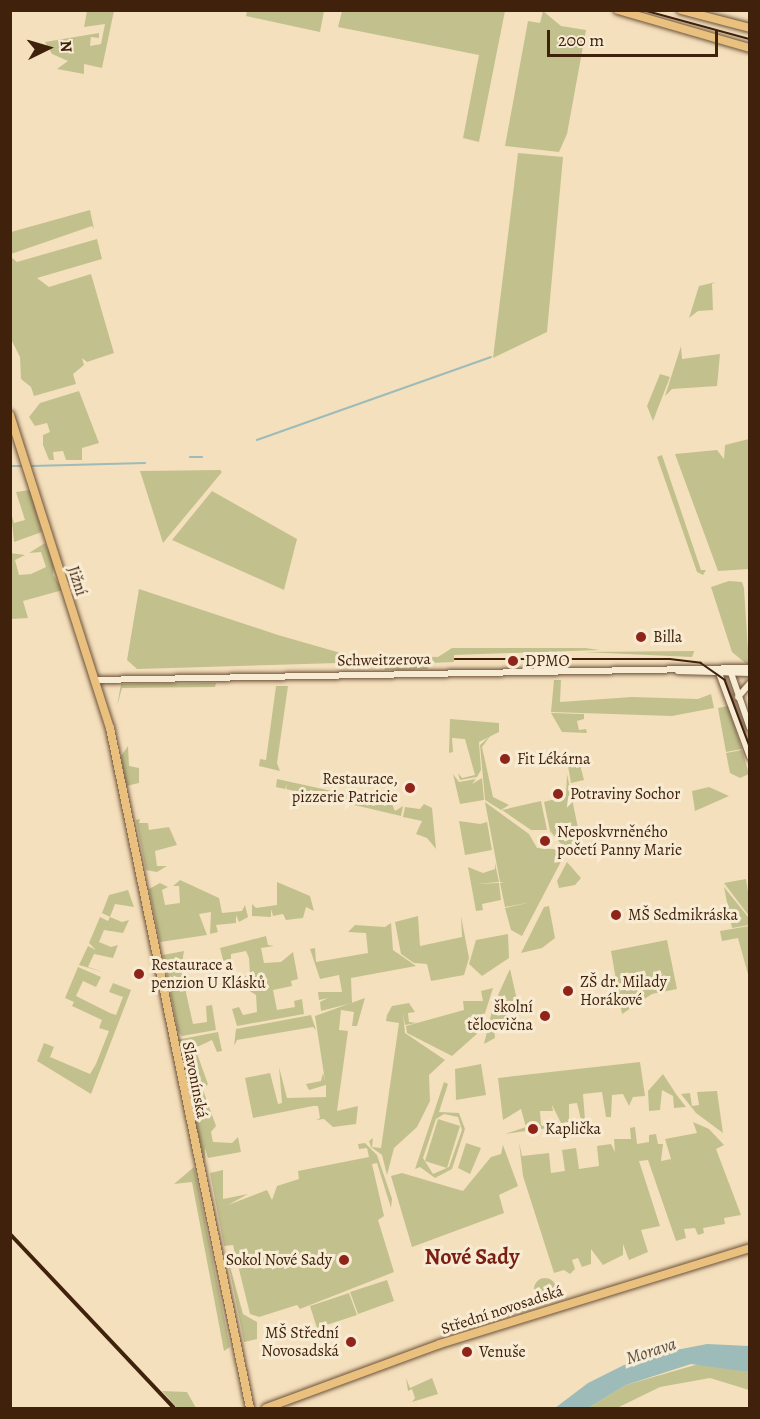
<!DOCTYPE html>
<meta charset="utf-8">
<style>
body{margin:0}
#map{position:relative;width:760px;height:1419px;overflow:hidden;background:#f5e0bd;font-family:Alegreya,serif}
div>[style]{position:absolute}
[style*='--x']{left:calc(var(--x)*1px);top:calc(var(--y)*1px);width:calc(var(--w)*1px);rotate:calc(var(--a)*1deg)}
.green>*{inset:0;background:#c2c18d}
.round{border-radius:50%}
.water>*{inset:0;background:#9dbbb8}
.stream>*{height:1.5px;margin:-0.75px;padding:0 0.75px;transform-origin:0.75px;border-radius:0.75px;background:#9dbbb8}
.roads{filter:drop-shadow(0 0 2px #6c5138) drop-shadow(0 0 2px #6c5138)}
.minor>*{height:6px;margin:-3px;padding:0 3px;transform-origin:3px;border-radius:3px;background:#f8ebd4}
.major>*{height:8px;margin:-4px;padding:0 4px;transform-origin:4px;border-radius:4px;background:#eac07e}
.tram>*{height:1.5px;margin:-0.75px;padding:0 0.75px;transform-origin:0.75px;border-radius:0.75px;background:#3f210c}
.rail>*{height:4px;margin-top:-2px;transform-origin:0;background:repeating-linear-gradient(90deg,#f8ebd4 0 4.5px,#3f210c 0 9px);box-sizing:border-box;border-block:2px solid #3f210c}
.dots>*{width:16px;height:16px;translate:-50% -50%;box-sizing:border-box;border:3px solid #f8ebd4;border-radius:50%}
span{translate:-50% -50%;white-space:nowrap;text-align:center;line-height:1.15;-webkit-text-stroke:6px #f8ebd4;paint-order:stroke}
.street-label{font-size:16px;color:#3f210c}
.poi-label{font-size:16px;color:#3f210c}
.left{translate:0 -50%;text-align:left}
.right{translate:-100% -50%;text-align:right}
.water-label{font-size:18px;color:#5b4f40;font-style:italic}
.district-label{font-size:22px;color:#7a1f14;font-weight:700}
.frame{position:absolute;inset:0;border:12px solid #3f210c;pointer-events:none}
.north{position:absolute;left:18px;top:18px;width:60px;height:60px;-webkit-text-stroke:4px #f8ebd4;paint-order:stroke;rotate:85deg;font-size:16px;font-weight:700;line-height:24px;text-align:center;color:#3f210c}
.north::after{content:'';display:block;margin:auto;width:21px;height:27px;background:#3f210c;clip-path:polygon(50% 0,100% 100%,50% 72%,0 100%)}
.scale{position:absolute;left:547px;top:30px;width:171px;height:27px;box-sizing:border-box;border:3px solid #3f210c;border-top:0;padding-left:8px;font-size:18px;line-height:21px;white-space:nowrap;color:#3f210c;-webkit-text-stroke:4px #f8ebd4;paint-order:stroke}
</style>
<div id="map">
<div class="green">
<i style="clip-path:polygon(87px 11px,114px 11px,102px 68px,84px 64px,84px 74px,57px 69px,68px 61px,52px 54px,45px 42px,99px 33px,99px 38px,91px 37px,90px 46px,101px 44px,105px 24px,84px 27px)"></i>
<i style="clip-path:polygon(247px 11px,247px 10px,324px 11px,320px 32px,246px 16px)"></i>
<i style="clip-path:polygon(342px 11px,505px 11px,479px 142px,463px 138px,479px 55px,338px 27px)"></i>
<i style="clip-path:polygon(543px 11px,561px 26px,586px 30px,567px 134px,559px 152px,505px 146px,528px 21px,540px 23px)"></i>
<i style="clip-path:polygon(518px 153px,563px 157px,547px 332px,493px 358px)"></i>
<i style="clip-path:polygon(90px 210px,94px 229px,92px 226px,11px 254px,11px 232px)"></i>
<i style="clip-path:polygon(97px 239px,102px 259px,37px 278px,49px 287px,91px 274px,114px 353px,87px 362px,82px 358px,84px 365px,73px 374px,76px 384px,34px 396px,31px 387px,21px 379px,20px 357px,11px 339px,11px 257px,17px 262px)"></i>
<i style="clip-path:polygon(716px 282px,712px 284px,713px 310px,698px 311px,689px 318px,699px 286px)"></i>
<i style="clip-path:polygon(681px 346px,682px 359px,720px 354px,717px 386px,672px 389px,665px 396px)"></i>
<i style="clip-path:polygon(660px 374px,670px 377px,653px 421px,647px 406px)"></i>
<i style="clip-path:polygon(79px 391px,99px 443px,82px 448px,82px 460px,61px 460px,66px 460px,63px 451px,53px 452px,54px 460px,49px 460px,43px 445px,43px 435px,50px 432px,47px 423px,35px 426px,29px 417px,40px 403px)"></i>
<i style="clip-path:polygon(749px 439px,749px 569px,718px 571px,675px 454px,717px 450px,724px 459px,725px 445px)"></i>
<i style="clip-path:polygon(662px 455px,701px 570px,706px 570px,703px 575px,697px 572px,657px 457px)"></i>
<i style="clip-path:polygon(220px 470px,222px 472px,163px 543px,140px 471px)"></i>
<i style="clip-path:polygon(30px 490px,42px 532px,14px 542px,11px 513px,14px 523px,25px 520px,16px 492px)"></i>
<i style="clip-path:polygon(212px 491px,297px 539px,284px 590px,172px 540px)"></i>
<i style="clip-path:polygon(45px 543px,54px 564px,53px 575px,63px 590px,23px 601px,28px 618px,11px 619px,10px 553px,25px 555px,15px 560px,19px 575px,31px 574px,46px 567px,41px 552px,29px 553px)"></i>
<i style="clip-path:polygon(729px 581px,742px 582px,744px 588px,749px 666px,732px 652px,711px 587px)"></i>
<i style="clip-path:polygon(139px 589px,278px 635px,372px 662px,137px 669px,127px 660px)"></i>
<i style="clip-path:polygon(452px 648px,585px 648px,600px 650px,454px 655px,454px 662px,430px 663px,427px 669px,384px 670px,391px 656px,438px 657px)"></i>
<i style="clip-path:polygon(583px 652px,694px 651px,694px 652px,692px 657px)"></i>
<i style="clip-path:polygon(554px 680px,561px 680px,560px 702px,632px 697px,698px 699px,711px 694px,714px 708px,672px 716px,551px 712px)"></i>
<i style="clip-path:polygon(216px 683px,215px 687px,122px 688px,117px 706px,121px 684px)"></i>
<i style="clip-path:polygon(276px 686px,288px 686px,277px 763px,280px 771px,259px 766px,260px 759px,266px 760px)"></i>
<i style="clip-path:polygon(728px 706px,742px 749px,726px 752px,718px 708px)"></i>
<i style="clip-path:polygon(551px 713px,584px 714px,584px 719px,577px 721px,579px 730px,586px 729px,587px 733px,562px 732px)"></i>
<i style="clip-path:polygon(450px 719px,499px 723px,499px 732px,479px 742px,481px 770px,477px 777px,460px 780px,458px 773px,462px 778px,475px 775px,465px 739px,452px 738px,453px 752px,449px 753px)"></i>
<i style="clip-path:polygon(491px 735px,482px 747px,493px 797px,509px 805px,501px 810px,485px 800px,480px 745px)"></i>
<i style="clip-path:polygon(128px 746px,129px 766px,139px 768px,139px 783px,126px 786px,121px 756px)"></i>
<i style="clip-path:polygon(742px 750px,749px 774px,740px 778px,730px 773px,726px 753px)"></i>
<i style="clip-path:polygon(577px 753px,584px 780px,571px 783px,566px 754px)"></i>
<i style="clip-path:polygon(453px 774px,459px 782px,476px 779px,472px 784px,482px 778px,484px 800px,460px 804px)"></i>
<i style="clip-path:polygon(567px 774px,581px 843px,571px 847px,561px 844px,550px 831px,544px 802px,566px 796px)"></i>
<i style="clip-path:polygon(277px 779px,350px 795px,351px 799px,354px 796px,392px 804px,395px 811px,403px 806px,401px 816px,286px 789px,287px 784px,285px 789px,276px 787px)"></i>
<i style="clip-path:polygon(709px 787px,729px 796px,695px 811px,692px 791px)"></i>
<i style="clip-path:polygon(541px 801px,547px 830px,531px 830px,502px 810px)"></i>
<i style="clip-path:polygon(485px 802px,529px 834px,537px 848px,567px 850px,522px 936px,511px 930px,505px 908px,532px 902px,505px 907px,500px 883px,504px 882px,500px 882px)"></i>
<i style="clip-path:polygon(424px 804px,432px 808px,436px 849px,427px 838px,416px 834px,422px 821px,403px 817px,405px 807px,420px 809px)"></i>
<i style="clip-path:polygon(486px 816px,492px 850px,465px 855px,459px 821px,480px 824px,487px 822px)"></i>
<i style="clip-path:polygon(140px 819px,139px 823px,148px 823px,149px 830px,169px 827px,177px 845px,155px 851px,157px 866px,167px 866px,157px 872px,146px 870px,136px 820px)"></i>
<i style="clip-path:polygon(567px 862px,581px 878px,575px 885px,559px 888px,557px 881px)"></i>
<i style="clip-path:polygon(495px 863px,499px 882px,476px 884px,499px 883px,501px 900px,482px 904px,483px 910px,476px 911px,468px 867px,483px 873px,495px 869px)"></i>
<i style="clip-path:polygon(746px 879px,749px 898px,749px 916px,724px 883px)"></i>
<i style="clip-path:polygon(180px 880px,219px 898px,222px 913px,242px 911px,245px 905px,249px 921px,248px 917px,239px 922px,236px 915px,236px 923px,216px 925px,218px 932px,210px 934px,211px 912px,199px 914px,207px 935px,160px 942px,149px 889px,160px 883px,168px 887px,162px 890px,165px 905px,180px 903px,179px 886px,173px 886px)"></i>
<i style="clip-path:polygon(277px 882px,310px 896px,314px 911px,306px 907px,303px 918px,286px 920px,283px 914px,273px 916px,271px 909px,271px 917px,252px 916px,252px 904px,256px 908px,277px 905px)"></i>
<i style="clip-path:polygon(724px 887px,749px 918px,749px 925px,732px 928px)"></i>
<i style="clip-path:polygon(128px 890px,134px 907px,115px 904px,110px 917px,122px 922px,129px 920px,123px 933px,104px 930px,99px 942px,111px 947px,118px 945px,113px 958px,94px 954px,88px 967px,106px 973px,79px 965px,88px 946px,96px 950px,89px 943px,100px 917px,108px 921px,110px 917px,102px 913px,109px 895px)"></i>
<i style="clip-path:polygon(549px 906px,555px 938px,542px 948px,521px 953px,544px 907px)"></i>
<i style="clip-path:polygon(418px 916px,420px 946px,462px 937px,461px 916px,469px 958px,464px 975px,431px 981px,427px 964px,414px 963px,401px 954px,395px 922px)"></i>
<i style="clip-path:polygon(391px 923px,393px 950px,416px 966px,351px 978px,352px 1003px,321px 1011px,320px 1002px,328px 998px,319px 1000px,318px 992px,342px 992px,339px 975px,320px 979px,310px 949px,315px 948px,316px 962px,368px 953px,366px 933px,348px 932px,355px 925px,385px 927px)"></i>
<i style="clip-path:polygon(749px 926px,750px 926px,749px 978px,738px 938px,722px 941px,720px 931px)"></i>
<i style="clip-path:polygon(508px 934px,509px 958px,482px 976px,469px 964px,476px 940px)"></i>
<i style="clip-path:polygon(266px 936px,268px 945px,274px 946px,261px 948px,264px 963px,281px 962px,293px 952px,298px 979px,291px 981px,292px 986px,273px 990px,277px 1010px,295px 1007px,294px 1001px,302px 999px,304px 1014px,237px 1026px,232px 1009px,239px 1007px,243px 1015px,257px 1012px,256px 995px,248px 990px,245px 976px,250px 974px,249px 958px,246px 951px,231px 954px,231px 963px,224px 964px,220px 948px)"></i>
<i style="clip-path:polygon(667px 940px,677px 989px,652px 994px,622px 1014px,611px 951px)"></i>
<i style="clip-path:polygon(184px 951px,181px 970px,193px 1024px,207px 1022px,206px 1006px,212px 1005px,216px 1030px,182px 1036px,178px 1031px,163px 955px)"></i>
<i style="clip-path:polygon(78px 967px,101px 977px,96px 987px,83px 981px,76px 996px,110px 1013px,116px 1015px,123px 997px,109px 992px,113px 983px,131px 990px,91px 1094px,37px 1061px,44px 1043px,54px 1047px,50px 1057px,90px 1074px,96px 1064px,109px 1031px,99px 1028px,102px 1020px,72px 1006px,74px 1002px,65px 998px)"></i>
<i style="clip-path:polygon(510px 969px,519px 1009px,520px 1016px,498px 995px)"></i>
<i style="clip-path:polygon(493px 988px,479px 1032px,452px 1056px,407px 1033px,406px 1026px,464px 1010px,463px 1001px,483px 1001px,481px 991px)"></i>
<i style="clip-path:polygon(365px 998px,357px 1026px,352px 1026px,354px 1012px,341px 1010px,339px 1030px,348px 1031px,337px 1111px,358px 1106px,356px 1124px,333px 1127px,324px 1119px,316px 1120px,320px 1118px,318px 1106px,313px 1106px,253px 1118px,245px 1078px,270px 1073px,269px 1069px,278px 1104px,282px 1103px,279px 1067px,287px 1098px,326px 1097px,326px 1085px,309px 1090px,306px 1084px,321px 1081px,323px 1073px,325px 1081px,315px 1016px)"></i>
<i style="clip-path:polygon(409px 1003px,415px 1012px,408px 1013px,409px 1022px,417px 1023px,405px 1025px,403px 1013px,405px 1033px,445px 1060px,429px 1075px,430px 1101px,417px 1127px,394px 1148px,387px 1175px,382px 1155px,371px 1147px,369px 1141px,373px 1138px,372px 1147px,381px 1148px,399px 1023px,386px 1021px,387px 1015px,392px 1006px)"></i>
<i style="clip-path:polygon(492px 1011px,520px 1017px,523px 1033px,518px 1022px,494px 1027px,495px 1038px,484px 1044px)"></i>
<i style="clip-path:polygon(311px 1015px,316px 1030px,313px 1027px,237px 1040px,234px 1046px,236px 1029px)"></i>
<i style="clip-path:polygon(218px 1032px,222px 1051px,217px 1052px,212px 1040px,195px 1048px,208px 1084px,203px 1090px,216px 1126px,211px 1132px,213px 1142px,232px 1143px,238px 1137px,241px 1152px,208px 1158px,205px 1148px,205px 1163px,188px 1094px,197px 1085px,193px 1075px,191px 1081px,185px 1082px,176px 1040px)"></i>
<i style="clip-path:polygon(640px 1062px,645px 1096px,633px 1097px,629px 1106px,623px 1094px,612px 1095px,611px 1117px,606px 1117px,602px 1092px,583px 1094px,585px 1120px,581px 1120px,577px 1103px,569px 1104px,569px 1122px,561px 1123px,552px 1105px,553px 1111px,540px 1111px,541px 1125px,548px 1128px,505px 1134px,526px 1127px,521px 1109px,503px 1120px,498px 1078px)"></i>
<i style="clip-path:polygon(481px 1064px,486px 1095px,456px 1100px,455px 1069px)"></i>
<i style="clip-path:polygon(663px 1074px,676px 1094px,686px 1107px,674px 1108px,673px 1096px,662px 1090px,660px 1110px,649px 1111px,648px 1091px)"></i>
<i style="clip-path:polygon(evenodd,444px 1082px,448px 1084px,439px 1112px,459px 1113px,465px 1129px,452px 1169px,435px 1178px,420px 1167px,415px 1169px,444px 1082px,444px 1114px,458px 1117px,462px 1130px,449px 1167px,433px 1174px,423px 1158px,436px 1119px,444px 1114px)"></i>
<i style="clip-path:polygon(717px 1091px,723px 1133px,696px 1113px,681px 1094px,690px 1093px,692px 1106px,699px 1105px,697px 1092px)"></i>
<i style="clip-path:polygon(438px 1119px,460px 1126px,447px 1168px,425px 1161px)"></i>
<i style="clip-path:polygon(693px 1122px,709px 1129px,724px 1145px,716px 1149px,741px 1215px,724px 1218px,725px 1224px,703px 1228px,704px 1233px,698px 1235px,695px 1228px,684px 1229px,686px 1238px,676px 1241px,648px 1160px,639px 1161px,660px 1226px,641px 1230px,648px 1252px,629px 1260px,623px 1244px,623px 1255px,603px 1265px,591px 1249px,591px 1264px,582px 1267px,578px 1258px,572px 1260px,575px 1269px,570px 1274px,564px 1270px,554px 1273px,523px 1176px,519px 1142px,522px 1156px,549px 1153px,551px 1173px,565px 1171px,562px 1150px,576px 1148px,579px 1169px,599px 1166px,597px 1146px,611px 1144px,615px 1152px,614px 1139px,631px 1139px,630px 1128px,635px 1127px,637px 1144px,649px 1142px,649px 1135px,656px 1134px,658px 1144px,663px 1144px,661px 1161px,671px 1159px,665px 1139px,697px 1133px)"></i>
<i style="clip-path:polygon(365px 1143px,377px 1155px,392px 1199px,391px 1208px,377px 1163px,372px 1164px,384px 1216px,378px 1220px,394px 1272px,300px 1309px,297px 1305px,259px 1317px,250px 1314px,233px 1245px,224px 1246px,210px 1173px,223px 1170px,223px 1199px,248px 1194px,228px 1205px,267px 1190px,272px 1200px,277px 1186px,299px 1179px,298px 1171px,369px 1157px,367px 1148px,359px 1149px,358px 1144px)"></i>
<i style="clip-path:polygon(466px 1143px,481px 1148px,470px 1174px,458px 1168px)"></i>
<i style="clip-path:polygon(503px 1145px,518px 1186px,499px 1195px,504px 1213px,412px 1247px,391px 1176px,402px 1173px,463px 1191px,491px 1157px,501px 1154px)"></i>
<i style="clip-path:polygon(194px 1167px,230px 1347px,224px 1351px,192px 1182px,174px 1184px)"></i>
<i style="clip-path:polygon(226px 1252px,243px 1314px,257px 1322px,257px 1339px,244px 1342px)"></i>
<i class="round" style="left:534px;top:1278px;width:22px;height:22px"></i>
<i style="clip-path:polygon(387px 1280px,394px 1301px,358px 1314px,350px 1292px)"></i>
<i style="clip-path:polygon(349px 1293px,357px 1315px,317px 1328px,310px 1306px)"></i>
<i style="clip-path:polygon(702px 1363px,749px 1372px,749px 1390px,710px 1378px,660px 1387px,617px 1408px,588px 1408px,626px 1385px)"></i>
<i style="clip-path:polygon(406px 1378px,410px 1388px,432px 1378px,438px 1394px,412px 1402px,415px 1398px,412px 1389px,408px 1391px)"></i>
<i style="clip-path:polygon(162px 1391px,187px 1392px,196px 1408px,177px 1408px)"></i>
</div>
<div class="water">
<i style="clip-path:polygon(707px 1344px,749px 1346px,749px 1372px,691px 1364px,626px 1385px,588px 1408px,555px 1408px,588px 1383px,640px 1357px)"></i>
</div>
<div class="stream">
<i style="--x:257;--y:440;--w:248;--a:-19.5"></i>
<i style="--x:190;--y:457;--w:12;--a:0"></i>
<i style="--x:10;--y:466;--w:11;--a:0"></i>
<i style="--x:32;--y:466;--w:113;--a:-1.5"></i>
</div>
<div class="roads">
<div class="minor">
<i style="--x:730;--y:670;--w:61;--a:71"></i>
<i style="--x:678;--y:671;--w:72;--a:1.6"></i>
<i style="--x:719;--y:673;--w:90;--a:69.7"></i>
<i style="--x:94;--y:680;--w:656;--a:-1.05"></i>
<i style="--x:738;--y:697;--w:18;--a:-49"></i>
</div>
<div class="major">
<i style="--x:618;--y:10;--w:137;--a:16.1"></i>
<i style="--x:681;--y:10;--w:71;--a:14.6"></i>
<i style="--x:10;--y:415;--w:329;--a:72.3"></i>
<i style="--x:110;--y:728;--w:694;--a:78.37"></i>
<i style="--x:266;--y:1408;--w:185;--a:-20.2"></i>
<i style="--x:440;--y:1344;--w:325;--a:-17.2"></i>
</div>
</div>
<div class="tram">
<i style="--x:643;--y:10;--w:111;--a:15.2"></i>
<i style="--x:455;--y:659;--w:215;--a:0"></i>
<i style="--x:670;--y:659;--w:31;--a:7"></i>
<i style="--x:701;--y:663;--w:29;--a:35"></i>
<i style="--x:725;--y:680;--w:72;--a:69.5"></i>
</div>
<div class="rail">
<i style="--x:10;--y:1234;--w:239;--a:46.7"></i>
</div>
<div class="dots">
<i style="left:641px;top:637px;background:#8f2418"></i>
<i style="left:513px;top:661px;background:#8f2418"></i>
<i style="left:505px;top:759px;background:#8f2418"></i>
<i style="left:410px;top:788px;background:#8f2418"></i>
<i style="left:558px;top:794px;background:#8f2418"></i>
<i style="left:545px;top:841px;background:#8f2418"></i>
<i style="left:616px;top:915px;background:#8f2418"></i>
<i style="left:139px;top:974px;background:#8f2418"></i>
<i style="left:568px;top:991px;background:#8f2418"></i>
<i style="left:545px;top:1016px;background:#8f2418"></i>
<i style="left:533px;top:1129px;background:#8f2418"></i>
<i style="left:344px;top:1260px;background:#8f2418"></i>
<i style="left:351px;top:1342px;background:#8f2418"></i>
<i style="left:467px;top:1352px;background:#8f2418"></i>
</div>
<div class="street-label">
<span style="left:77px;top:581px;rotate:72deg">Jižní</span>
<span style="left:384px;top:660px;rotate:-1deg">Schweitzerova</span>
<span style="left:195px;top:1080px;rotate:79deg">Slavonínská</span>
<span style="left:502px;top:1310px;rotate:-18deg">Střední novosadská</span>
</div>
<div class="poi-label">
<span class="left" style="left:653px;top:637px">Billa</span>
<span class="left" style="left:525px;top:661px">DPMO</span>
<span class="left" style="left:517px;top:759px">Fit Lékárna</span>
<span class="right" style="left:398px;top:788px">Restaurace,<br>pizzerie Patricie</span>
<span class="left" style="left:570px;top:794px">Potraviny Sochor</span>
<span class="left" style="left:557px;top:841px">Neposkvrněného<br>početí Panny Marie</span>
<span class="left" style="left:628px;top:915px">MŠ Sedmikráska</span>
<span class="left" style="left:151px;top:974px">Restaurace a<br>penzion U Klásků</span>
<span class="left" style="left:580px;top:991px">ZŠ dr. Milady<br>Horákové</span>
<span class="right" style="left:533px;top:1016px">školní<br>tělocvična</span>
<span class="left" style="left:545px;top:1129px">Kaplička</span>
<span class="right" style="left:332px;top:1260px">Sokol Nové Sady</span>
<span class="right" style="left:339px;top:1342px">MŠ Střední<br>Novosadská</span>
<span class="left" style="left:479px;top:1352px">Venuše</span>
</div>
<div class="water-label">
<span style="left:651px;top:1351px;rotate:-18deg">Morava</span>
</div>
<div class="district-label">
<span style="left:472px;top:1258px">Nové Sady</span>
</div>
<div class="frame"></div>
<div class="north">N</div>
<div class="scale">200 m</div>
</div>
